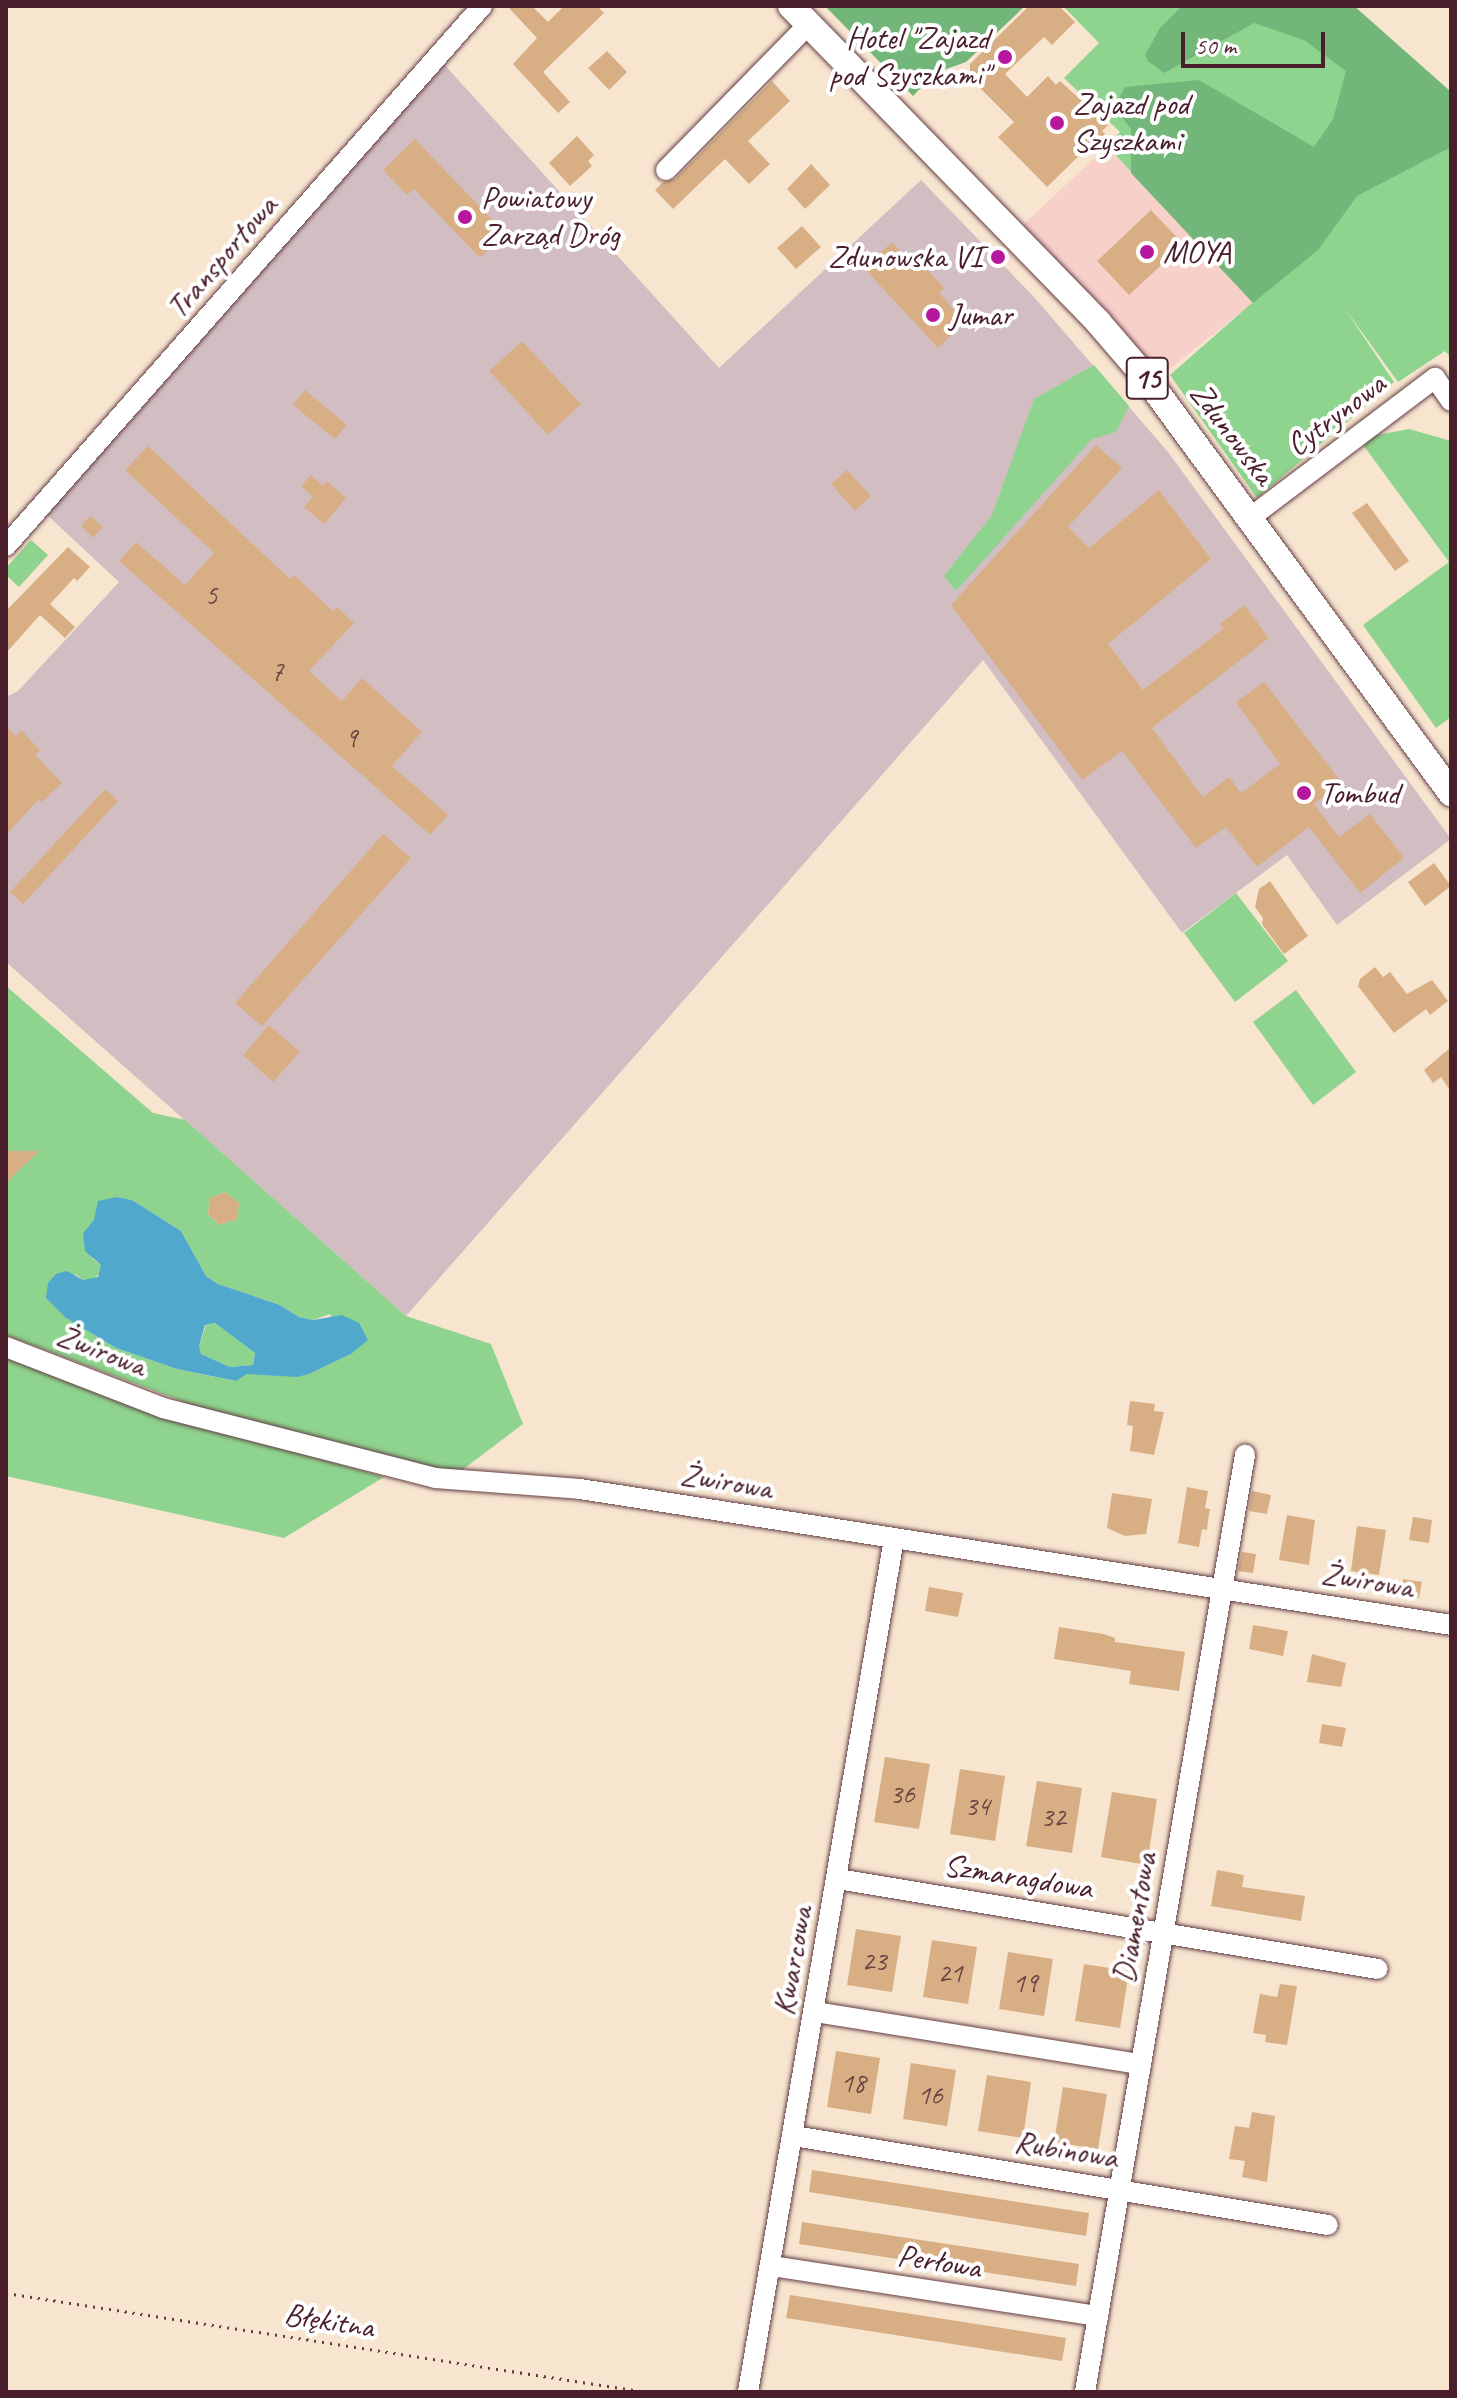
<!DOCTYPE html>
<meta charset="utf-8">
<style>
body{margin:0}
#map{position:relative;width:1457px;height:2398px;overflow:hidden;background:#f7e5d0;font-family:Caveat,sans-serif}
div>[style]{position:absolute}
[style*='--x']{left:calc(var(--x)*1px);top:calc(var(--y)*1px);width:calc(var(--w)*1px);rotate:calc(var(--a)*1deg)}
.built>*{inset:0;background:#f7d0ca}
.industrial>*{inset:0;background:#d2bec2}
.green>*{inset:0;background:#8ed48e}
.forest>*{inset:0;background:#72b679}
.water>*{inset:0;background:#50a9cd}
.building>*{inset:0;background:#d8af85}
.path>*{height:3px;margin-top:-1.5px;transform-origin:0;background:repeating-linear-gradient(90deg,#643d44 0 2px,transparent 0 8px)}
.roads{filter:drop-shadow(0 0 2px #643d44) drop-shadow(0 0 2px #643d44)}
.minor>*{height:20px;margin:-10px;padding:0 10px;transform-origin:10px;border-radius:10px;background:#fff}
.major>*{height:26px;margin:-13px;padding:0 13px;transform-origin:13px;border-radius:13px;background:#fff}
.dots>*{width:22px;height:22px;translate:-50% -50%;box-sizing:border-box;border:4px solid #fff;border-radius:50%}
span{translate:-50% -50%;white-space:nowrap;text-align:center;line-height:1.15;-webkit-text-stroke:8px #fff;paint-order:stroke}
.number-label{font-size:28px;color:#6e4342}
.number-label span{-webkit-text-stroke-width:0}
.shield-label span{padding:2px 6px;background:#fff;border:2px solid;border-radius:6px;-webkit-text-stroke-width:0}
.shield-label{font-size:30px;color:#4a1f2b;font-weight:700}
.poi-label{font-size:32px;color:#4a1f2b}
.right{translate:-100% -50%;text-align:right}
.left{translate:0 -50%;text-align:left}
.street-label{font-size:32px;color:#4a1f2b}
.frame{position:absolute;inset:0;border:8px solid #4a1f2b;pointer-events:none}
.scale{position:absolute;left:1181px;top:32px;width:144px;height:36px;box-sizing:border-box;border:4px solid #4a1f2b;border-top:0;padding-left:10px;font-size:24px;line-height:28px;white-space:nowrap;color:#4a1f2b;-webkit-text-stroke:6px #fff;paint-order:stroke}
</style>
<div id="map">
<div class="built">
<i style="clip-path:polygon(1107px 146px,1253px 303px,1162px 375px,1023px 225px)"></i>
</div>
<div class="industrial">
<i style="clip-path:polygon(443px 63px,719px 368px,921px 180px,1033px 296px,1168px 452px,1451px 839px,1337px 925px,1287px 855px,1182px 933px,983px 660px,406px 1316px,6px 962px,6px 697px,18px 691px,119px 582px,45px 513px)"></i>
</div>
<div class="green">
<i style="clip-path:polygon(1063px 6px,1354px 6px,1451px 92px,1451px 358px,1445px 351px,1398px 382px,1343px 306px,1394px 382px,1257px 498px,1170px 375px,1253px 302px,1107px 146px,1120px 132px,1064px 78px,1099px 43px)"></i>
<i style="clip-path:polygon(1094px 365px,1129px 406px,1116px 432px,1092px 439px,956px 591px,944px 576px,992px 515px,1034px 399px)"></i>
<i style="clip-path:polygon(1409px 429px,1451px 441px,1451px 717px,1436px 728px,1363px 625px,1449px 562px,1361px 442px,1367px 437px)"></i>
<i style="clip-path:polygon(31px 540px,48px 555px,19px 587px,6px 575px,6px 568px)"></i>
<i style="clip-path:polygon(1236px 893px,1288px 961px,1235px 1002px,1184px 933px)"></i>
<i style="clip-path:polygon(evenodd,6px 986px,153px 1113px,185px 1120px,406px 1316px,491px 1344px,523px 1424px,457px 1474px,208px 1411px,6px 1335px,6px 986px,225px 1192px,239px 1203px,237px 1219px,219px 1225px,208px 1214px,210px 1198px,225px 1192px,6px 986px,117px 1197px,132px 1200px,181px 1231px,206px 1276px,218px 1284px,280px 1305px,299px 1317px,313px 1320px,330px 1314px,351px 1354px,309px 1374px,247px 1374px,235px 1381px,177px 1369px,116px 1348px,66px 1318px,75px 1274px,83px 1280px,93px 1281px,101px 1271px,101px 1265px,93px 1259px,83px 1233px,117px 1197px)"></i>
<i style="clip-path:polygon(1296px 990px,1356px 1072px,1313px 1105px,1253px 1022px)"></i>
<i style="clip-path:polygon(215px 1323px,255px 1353px,253px 1365px,230px 1367px,201px 1354px,199px 1346px,206px 1325px)"></i>
<i style="clip-path:polygon(10px 1355px,162px 1413px,384px 1477px,284px 1538px,6px 1476px,6px 1360px)"></i>
</div>
<div class="forest">
<i style="clip-path:polygon(825px 6px,1025px 6px,966px 62px,935px 73px,913px 96px)"></i>
<i style="clip-path:polygon(1182px 6px,1354px 6px,1451px 92px,1451px 147px,1357px 196px,1318px 250px,1253px 303px,1131px 173px,1131px 129px,1114px 107px,1125px 87px,1199px 80px,1314px 147px,1333px 119px,1346px 71px,1304px 40px,1254px 23px,1164px 73px,1148px 61px,1145px 55px,1160px 28px)"></i>
</div>
<div class="water">
<i style="clip-path:polygon(evenodd,117px 1197px,132px 1200px,181px 1231px,206px 1276px,218px 1284px,280px 1305px,299px 1317px,313px 1320px,342px 1315px,359px 1323px,368px 1340px,351px 1354px,309px 1374px,297px 1377px,247px 1374px,236px 1381px,177px 1369px,116px 1348px,66px 1318px,46px 1298px,48px 1283px,56px 1274px,67px 1271px,83px 1280px,98px 1277px,101px 1265px,85px 1251px,83px 1233px,94px 1220px,98px 1201px,117px 1197px,215px 1323px,255px 1353px,253px 1365px,230px 1367px,201px 1354px,199px 1346px,205px 1325px,215px 1323px)"></i>
</div>
<div class="building">
<i style="clip-path:polygon(507px 6px,532px 6px,548px 22px,564px 6px,597px 6px,604px 13px,543px 72px,570px 102px,558px 113px,513px 64px,537px 38px)"></i>
<i style="clip-path:polygon(1029px 6px,1059px 6px,1075px 22px,1052px 45px,1044px 37px,1005px 74px,1027px 97px,1048px 76px,1056px 85px,1060px 81px,1108px 125px,1102px 131px,1111px 140px,1100px 151px,1092px 143px,1047px 187px,998px 137px,1014px 122px,970px 78px,970px 64px)"></i>
<i style="clip-path:polygon(607px 51px,627px 72px,609px 90px,588px 68px)"></i>
<i style="clip-path:polygon(772px 81px,790px 101px,748px 141px,770px 164px,749px 184px,725px 159px,673px 209px,655px 190px,663px 182px,675px 179px)"></i>
<i style="clip-path:polygon(577px 136px,594px 155px,588px 161px,592px 166px,570px 186px,549px 163px)"></i>
<i style="clip-path:polygon(415px 139px,505px 233px,480px 258px,414px 189px,407px 195px,383px 170px)"></i>
<i style="clip-path:polygon(811px 164px,830px 185px,805px 209px,787px 189px)"></i>
<i style="clip-path:polygon(1151px 210px,1188px 249px,1173px 263px,1169px 258px,1129px 295px,1097px 261px)"></i>
<i style="clip-path:polygon(802px 226px,821px 247px,796px 269px,777px 248px)"></i>
<i style="clip-path:polygon(892px 242px,919px 271px,924px 266px,944px 288px,939px 293px,965px 322px,938px 348px,864px 268px)"></i>
<i style="clip-path:polygon(522px 341px,581px 404px,548px 435px,489px 371px)"></i>
<i style="clip-path:polygon(305px 390px,347px 425px,335px 439px,293px 405px)"></i>
<i style="clip-path:polygon(1096px 445px,1122px 468px,1068px 527px,1089px 548px,1159px 490px,1211px 559px,1108px 644px,1143px 690px,1223px 629px,1220px 624px,1244px 605px,1269px 638px,1152px 728px,1203px 797px,1229px 777px,1241px 793px,1280px 764px,1236px 702px,1264px 682px,1342px 783px,1314px 804px,1339px 837px,1370px 814px,1404px 858px,1360px 893px,1309px 827px,1257px 867px,1226px 827px,1196px 848px,1122px 751px,1082px 780px,951px 605px)"></i>
<i style="clip-path:polygon(148px 446px,290px 579px,294px 575px,333px 611px,337px 607px,354px 623px,309px 671px,342px 701px,362px 678px,422px 732px,392px 766px,448px 815px,430px 835px,119px 561px,136px 542px,185px 585px,214px 553px,125px 470px)"></i>
<i style="clip-path:polygon(847px 470px,871px 496px,855px 511px,831px 484px)"></i>
<i style="clip-path:polygon(311px 475px,323px 486px,327px 481px,346px 498px,324px 524px,304px 507px,313px 497px,301px 486px)"></i>
<i style="clip-path:polygon(1367px 503px,1409px 561px,1395px 571px,1352px 513px)"></i>
<i style="clip-path:polygon(90px 516px,103px 527px,93px 538px,81px 526px)"></i>
<i style="clip-path:polygon(68px 547px,90px 567px,77px 581px,74px 578px,50px 604px,75px 627px,65px 638px,40px 615px,6px 653px,6px 611px)"></i>
<i style="clip-path:polygon(6px 726px,16px 736px,21px 730px,40px 750px,35px 755px,62px 783px,42px 802px,39px 799px,6px 835px)"></i>
<i style="clip-path:polygon(105px 789px,118px 801px,23px 904px,10px 892px)"></i>
<i style="clip-path:polygon(383px 834px,411px 858px,262px 1026px,235px 1003px)"></i>
<i style="clip-path:polygon(1434px 863px,1451px 886px,1425px 906px,1408px 882px)"></i>
<i style="clip-path:polygon(1270px 881px,1308px 936px,1284px 954px,1262px 924px,1263px 918px,1255px 907px,1259px 889px)"></i>
<i style="clip-path:polygon(1375px 967px,1383px 977px,1390px 972px,1407px 994px,1432px 980px,1448px 1001px,1430px 1015px,1426px 1009px,1394px 1033px,1358px 986px,1360px 979px)"></i>
<i style="clip-path:polygon(269px 1025px,300px 1052px,273px 1082px,243px 1055px)"></i>
<i style="clip-path:polygon(1451px 1047px,1451px 1092px,1441px 1077px,1433px 1083px,1424px 1070px)"></i>
<i style="clip-path:polygon(6px 1151px,39px 1151px,6px 1183px)"></i>
<i style="clip-path:polygon(225px 1192px,239px 1203px,237px 1219px,219px 1225px,208px 1214px,210px 1198px)"></i>
<i style="clip-path:polygon(1130px 1401px,1155px 1404px,1154px 1411px,1164px 1412px,1154px 1455px,1130px 1451px,1133px 1426px,1127px 1425px)"></i>
<i style="clip-path:polygon(1187px 1487px,1208px 1491px,1205px 1508px,1210px 1509px,1208px 1520px,1207px 1530px,1202px 1529px,1199px 1547px,1178px 1543px)"></i>
<i style="clip-path:polygon(1252px 1491px,1271px 1495px,1267px 1514px,1249px 1511px)"></i>
<i style="clip-path:polygon(1112px 1493px,1152px 1499px,1146px 1534px,1125px 1536px,1107px 1528px)"></i>
<i style="clip-path:polygon(1287px 1515px,1315px 1520px,1309px 1565px,1279px 1560px)"></i>
<i style="clip-path:polygon(1413px 1517px,1432px 1520px,1429px 1543px,1409px 1540px)"></i>
<i style="clip-path:polygon(1357px 1526px,1386px 1530px,1379px 1575px,1351px 1571px)"></i>
<i style="clip-path:polygon(1242px 1552px,1256px 1554px,1253px 1573px,1238px 1571px)"></i>
<i style="clip-path:polygon(1403px 1579px,1422px 1582px,1419px 1598px,1400px 1595px)"></i>
<i style="clip-path:polygon(929px 1587px,963px 1593px,958px 1617px,925px 1611px)"></i>
<i style="clip-path:polygon(1253px 1625px,1288px 1631px,1283px 1656px,1249px 1649px)"></i>
<i style="clip-path:polygon(1059px 1627px,1104px 1634px,1115px 1638px,1115px 1642px,1185px 1652px,1179px 1691px,1129px 1684px,1131px 1671px,1054px 1659px)"></i>
<i style="clip-path:polygon(1312px 1654px,1346px 1663px,1341px 1687px,1307px 1682px)"></i>
<i style="clip-path:polygon(1322px 1724px,1346px 1728px,1342px 1747px,1319px 1743px)"></i>
<i style="clip-path:polygon(885px 1757px,930px 1764px,919px 1829px,874px 1822px)"></i>
<i style="clip-path:polygon(960px 1769px,1005px 1776px,995px 1841px,950px 1834px)"></i>
<i style="clip-path:polygon(1037px 1781px,1082px 1788px,1072px 1853px,1026px 1846px)"></i>
<i style="clip-path:polygon(1112px 1792px,1157px 1799px,1147px 1865px,1101px 1857px)"></i>
<i style="clip-path:polygon(1217px 1870px,1244px 1875px,1242px 1887px,1305px 1896px,1301px 1921px,1211px 1906px)"></i>
<i style="clip-path:polygon(856px 1929px,901px 1936px,892px 1992px,847px 1985px)"></i>
<i style="clip-path:polygon(932px 1940px,977px 1947px,968px 2004px,923px 1997px)"></i>
<i style="clip-path:polygon(1008px 1952px,1053px 1959px,1044px 2016px,999px 2009px)"></i>
<i style="clip-path:polygon(1084px 1964px,1129px 1971px,1120px 2028px,1075px 2021px)"></i>
<i style="clip-path:polygon(1280px 1984px,1297px 1986px,1287px 2045px,1265px 2042px,1266px 2035px,1253px 2033px,1260px 1994px,1277px 1997px)"></i>
<i style="clip-path:polygon(836px 2051px,880px 2058px,871px 2114px,827px 2107px)"></i>
<i style="clip-path:polygon(911px 2063px,956px 2070px,947px 2126px,903px 2119px)"></i>
<i style="clip-path:polygon(987px 2075px,1031px 2082px,1023px 2138px,978px 2131px)"></i>
<i style="clip-path:polygon(1063px 2087px,1107px 2094px,1098px 2149px,1054px 2142px)"></i>
<i style="clip-path:polygon(1252px 2112px,1275px 2116px,1267px 2182px,1242px 2177px,1245px 2161px,1229px 2159px,1235px 2126px,1249px 2128px)"></i>
<i style="clip-path:polygon(812px 2170px,1089px 2213px,1086px 2236px,809px 2192px)"></i>
<i style="clip-path:polygon(802px 2222px,1079px 2264px,1076px 2286px,799px 2244px)"></i>
<i style="clip-path:polygon(790px 2295px,1066px 2338px,1062px 2361px,786px 2318px)"></i>
</div>
<div class="path">
<i style="--x:6;--y:2293;--w:648;--a:8.79"></i>
</div>
<div class="roads">
<div class="minor">
<i style="--x:666;--y:170;--w:204;--a:-45.6"></i>
<i style="--x:1251;--y:517;--w:231;--a:-37.1"></i>
<i style="--x:1435;--y:378;--w:28;--a:55"></i>
<i style="--x:6;--y:546;--w:720;--a:-48.6"></i>
<i style="--x:6;--y:1347;--w:168;--a:21.2"></i>
<i style="--x:163;--y:1408;--w:281;--a:14.4"></i>
<i style="--x:435;--y:1478;--w:145;--a:4.3"></i>
<i style="--x:580;--y:1489;--w:882;--a:8.87"></i>
<i style="--x:838;--y:1879;--w:547;--a:9.46"></i>
<i style="--x:815;--y:2012;--w:330;--a:9.1"></i>
<i style="--x:794;--y:2136;--w:541;--a:9.46"></i>
<i style="--x:771;--y:2266;--w:331;--a:8.7"></i>
<i style="--x:748;--y:2392;--w:865;--a:-80.29"></i>
<i style="--x:1085;--y:2392;--w:951;--a:-80.31"></i>
</div>
<div class="major">
<i style="--x:791;--y:6;--w:441;--a:45.8"></i>
<i style="--x:1098;--y:322;--w:75;--a:49.3"></i>
<i style="--x:1147;--y:379;--w:514;--a:53.71"></i>
</div>
</div>
<div class="dots">
<i style="left:1005px;top:57px;background:#b5179e"></i>
<i style="left:1057px;top:123px;background:#b5179e"></i>
<i style="left:465px;top:217px;background:#b5179e"></i>
<i style="left:1147px;top:252px;background:#b5179e"></i>
<i style="left:998px;top:257px;background:#b5179e"></i>
<i style="left:933px;top:315px;background:#b5179e"></i>
<i style="left:1304px;top:793px;background:#b5179e"></i>
</div>
<div class="number-label">
<span style="left:211px;top:595px">5</span>
<span style="left:277px;top:671px">7</span>
<span style="left:351px;top:738px">9</span>
<span style="left:902px;top:1794px">36</span>
<span style="left:977px;top:1806px">34</span>
<span style="left:1053px;top:1817px">32</span>
<span style="left:874px;top:1961px">23</span>
<span style="left:950px;top:1973px">21</span>
<span style="left:1025px;top:1983px">19</span>
<span style="left:853px;top:2083px">18</span>
<span style="left:930px;top:2095px">16</span>
</div>
<div class="shield-label">
<span style="left:1147px;top:378px">15</span>
</div>
<div class="poi-label">
<span class="right" style="left:989px;top:57px">Hotel "Zajazd<br>pod Szyszkami"</span>
<span class="left" style="left:1073px;top:123px">Zajazd pod<br>Szyszkami</span>
<span class="left" style="left:481px;top:217px">Powiatowy<br>Zarząd Dróg</span>
<span class="left" style="left:1163px;top:252px">MOYA</span>
<span class="right" style="left:982px;top:257px">Zdunowska VI</span>
<span class="left" style="left:949px;top:315px">Jumar</span>
<span class="left" style="left:1320px;top:793px">Tombud</span>
</div>
<div class="street-label">
<span style="left:222px;top:257px;rotate:-49deg">Transportowa</span>
<span style="left:1336px;top:415px;rotate:-37deg">Cytrynowa</span>
<span style="left:1232px;top:434px;rotate:53deg">Zdunowska</span>
<span style="left:101px;top:1351px;rotate:21deg">Żwirowa</span>
<span style="left:726px;top:1482px;rotate:9deg">Żwirowa</span>
<span style="left:1367px;top:1581px;rotate:9deg">Żwirowa</span>
<span style="left:1018px;top:1877px;rotate:9deg">Szmaragdowa</span>
<span style="left:1135px;top:1918px;rotate:-80deg">Diamentowa</span>
<span style="left:793px;top:1961px;rotate:-80deg">Kwarcowa</span>
<span style="left:1066px;top:2150px;rotate:9deg">Rubinowa</span>
<span style="left:939px;top:2262px;rotate:9deg">Perłowa</span>
<span style="left:329px;top:2321px;rotate:9deg">Błękitna</span>
</div>
<div class="frame"></div>
<div class="scale">50 m</div>
</div>
